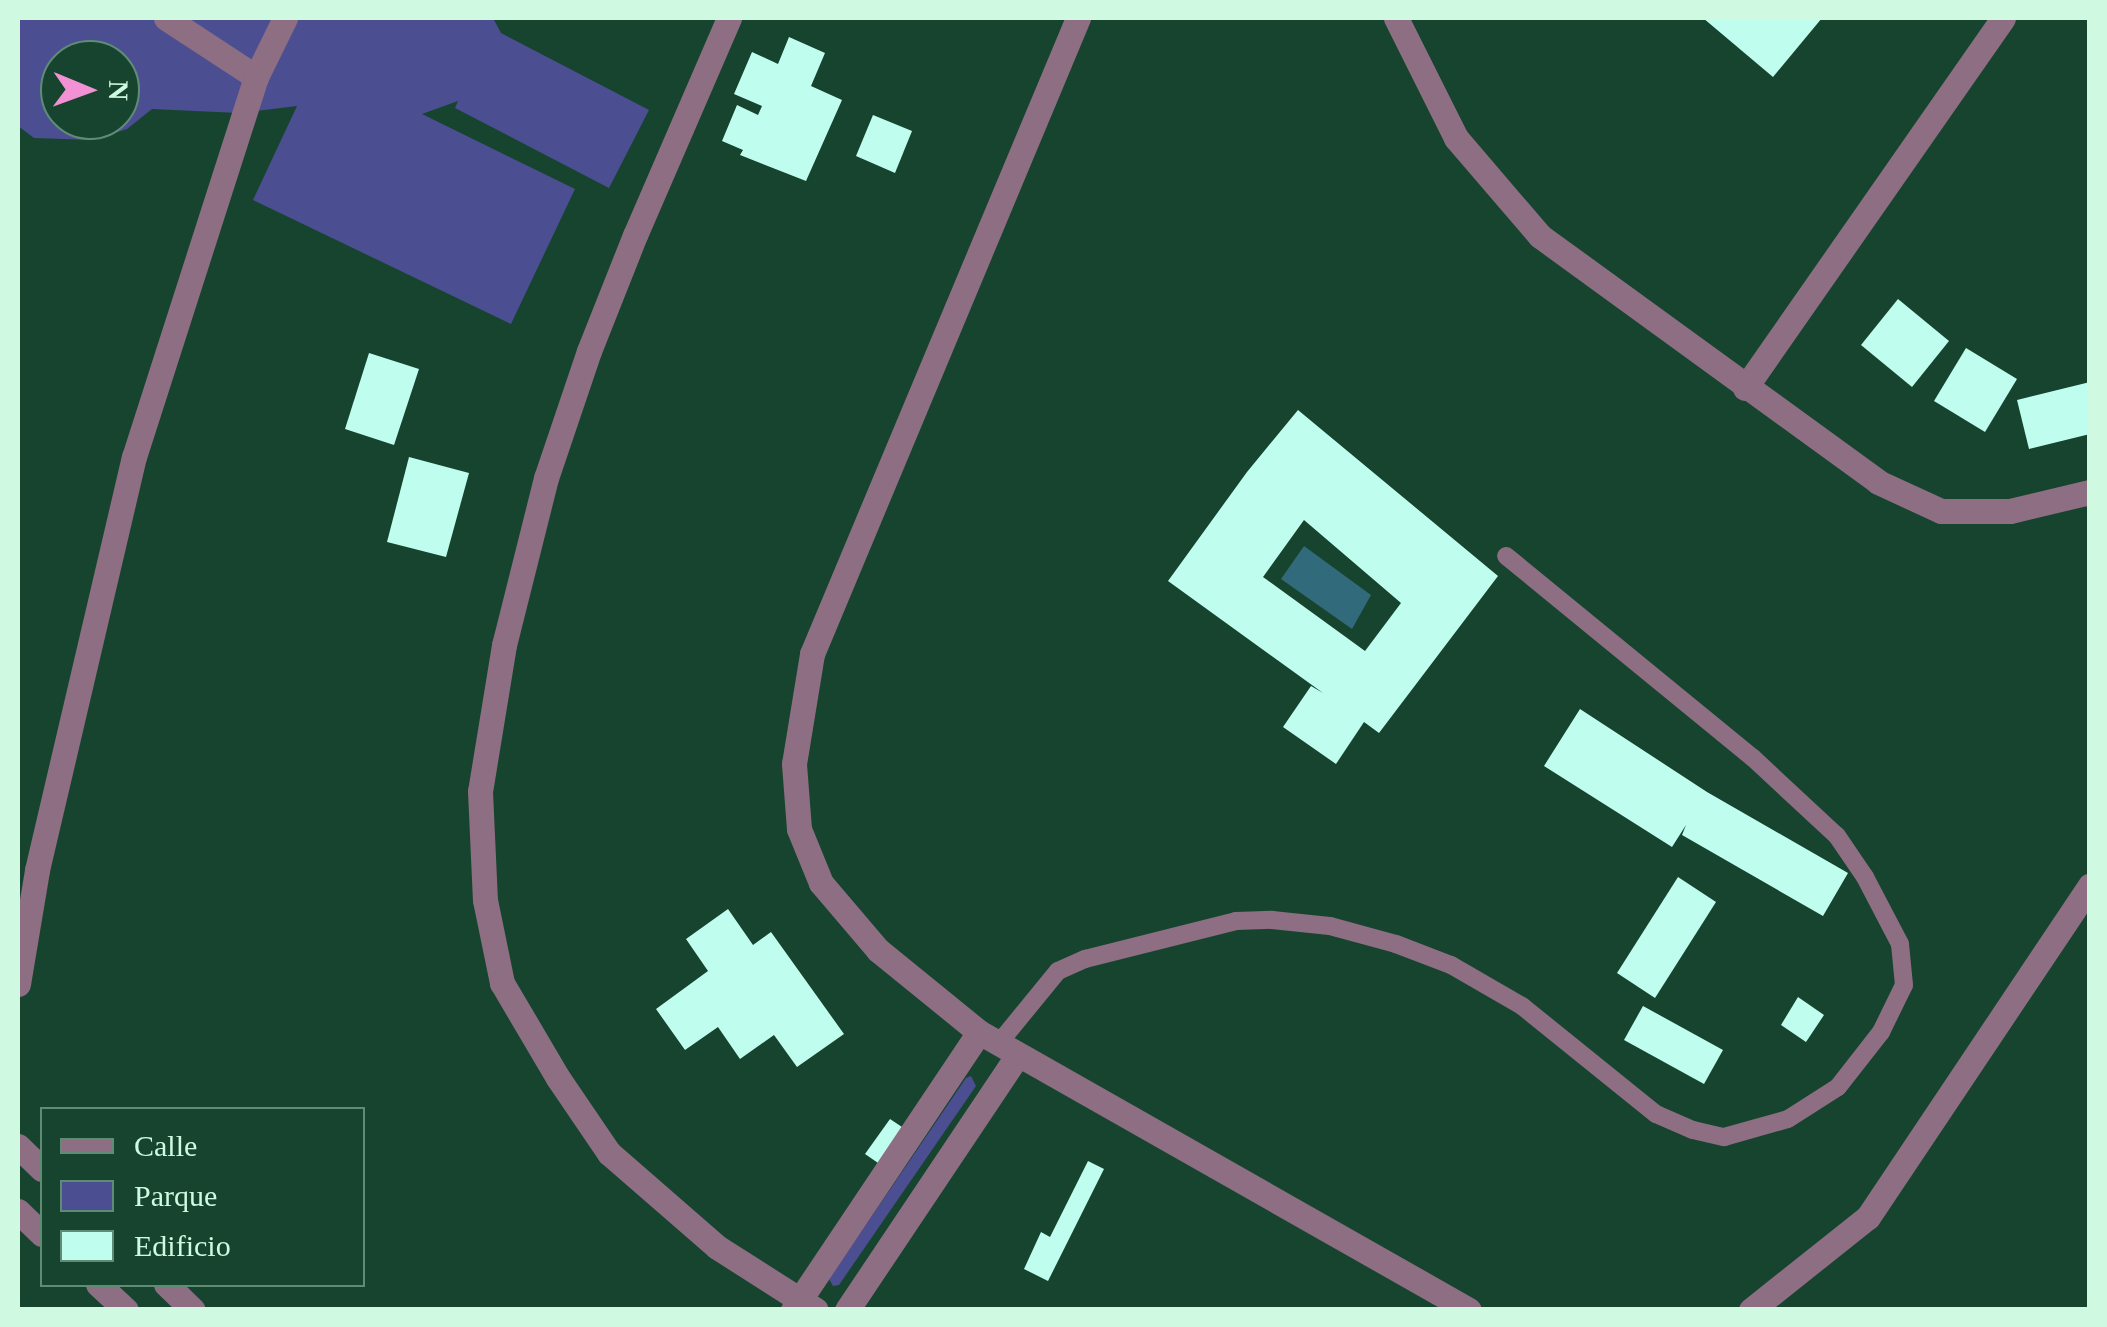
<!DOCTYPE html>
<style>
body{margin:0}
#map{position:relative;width:2107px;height:1327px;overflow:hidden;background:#16442e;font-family:Georgia,serif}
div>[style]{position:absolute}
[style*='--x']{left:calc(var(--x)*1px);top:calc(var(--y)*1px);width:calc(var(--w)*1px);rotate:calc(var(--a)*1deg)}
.green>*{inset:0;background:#4c4e92}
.water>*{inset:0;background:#316a7b}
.building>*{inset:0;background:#bffdef}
.service>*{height:18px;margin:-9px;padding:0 9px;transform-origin:9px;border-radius:9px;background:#8d6e82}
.minor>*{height:25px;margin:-12.5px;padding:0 12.5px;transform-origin:12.5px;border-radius:12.5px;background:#8d6e82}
.tertiary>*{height:25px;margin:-12.5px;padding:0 12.5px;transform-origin:12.5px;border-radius:12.5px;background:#8d6e82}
span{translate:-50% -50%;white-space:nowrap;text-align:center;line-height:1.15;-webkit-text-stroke:10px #16442e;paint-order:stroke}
.frame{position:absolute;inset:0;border:20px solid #d0f9e1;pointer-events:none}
.legend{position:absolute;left:40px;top:1107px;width:325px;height:180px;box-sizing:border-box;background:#16442e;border:2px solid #608c76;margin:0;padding:12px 18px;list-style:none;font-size:30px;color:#d0f9e1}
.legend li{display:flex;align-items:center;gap:20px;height:50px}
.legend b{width:50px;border:2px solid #608c76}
.north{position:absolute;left:40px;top:40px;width:100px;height:100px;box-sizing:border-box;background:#16442e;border:2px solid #608c76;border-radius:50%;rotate:91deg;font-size:28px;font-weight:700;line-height:40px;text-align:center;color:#d0f9e1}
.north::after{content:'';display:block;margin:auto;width:35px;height:45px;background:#f391d5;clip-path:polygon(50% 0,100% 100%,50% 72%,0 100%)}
</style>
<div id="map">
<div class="green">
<i style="clip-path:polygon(evenodd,18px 18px,493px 18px,501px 33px,649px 110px,609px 188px,455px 108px,458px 101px,422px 114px,575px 189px,511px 324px,253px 200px,297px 106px,239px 113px,152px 109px,127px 129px,93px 140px,34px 138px,18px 126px,18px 18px,60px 60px,120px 60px,120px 120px,60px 120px,60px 60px)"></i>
<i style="clip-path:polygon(971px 1076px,976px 1086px,839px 1285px,833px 1286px,829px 1279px,966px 1078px)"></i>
</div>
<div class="water">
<i style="clip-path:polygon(1304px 546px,1371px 595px,1352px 629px,1281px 579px)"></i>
</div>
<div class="building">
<i style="clip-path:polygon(1703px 18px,1822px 18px,1773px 77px)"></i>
<i style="clip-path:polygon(789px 37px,825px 53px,811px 86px,842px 100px,806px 181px,740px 155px,743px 150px,722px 141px,737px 105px,758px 115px,762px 106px,734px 94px,752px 52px,778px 64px)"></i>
<i style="clip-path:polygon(873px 115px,912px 131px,895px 173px,856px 156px)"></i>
<i style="clip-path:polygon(1898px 299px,1949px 341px,1912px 387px,1861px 345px)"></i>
<i style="clip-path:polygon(1966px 348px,2017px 379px,1985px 432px,1934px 401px)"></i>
<i style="clip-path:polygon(369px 353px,419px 369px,394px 445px,345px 429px)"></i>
<i style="clip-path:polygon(2090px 382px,2090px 434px,2029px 449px,2017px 400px)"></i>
<i style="clip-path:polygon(evenodd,1298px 410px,1498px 576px,1379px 733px,1364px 722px,1336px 764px,1283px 727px,1311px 686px,1323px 693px,1168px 581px,1247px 472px,1298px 410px,1304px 520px,1401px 603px,1365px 651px,1263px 577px,1304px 520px)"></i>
<i style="clip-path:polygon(409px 457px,469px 473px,446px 557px,387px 542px)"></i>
<i style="clip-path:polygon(1580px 709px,1707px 792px,1848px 873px,1823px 916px,1682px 835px,1686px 825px,1672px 847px,1544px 766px)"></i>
<i style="clip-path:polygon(1678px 877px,1716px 902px,1655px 998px,1617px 973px)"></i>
<i style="clip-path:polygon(728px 909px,753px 945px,771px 932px,844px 1034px,797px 1067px,774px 1035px,740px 1059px,718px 1027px,685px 1050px,656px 1009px,708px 971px,686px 939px)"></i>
<i style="clip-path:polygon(1798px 997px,1824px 1015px,1806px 1042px,1781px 1025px)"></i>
<i style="clip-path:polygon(1643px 1006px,1723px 1050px,1704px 1084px,1624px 1040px)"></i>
<i style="clip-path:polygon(890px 1119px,905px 1129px,881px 1165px,865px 1154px)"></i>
<i style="clip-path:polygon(1088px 1161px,1104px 1169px,1048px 1281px,1024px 1269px,1041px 1232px,1050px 1237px)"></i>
</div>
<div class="service">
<i style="--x:999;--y:1043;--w:93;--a:-50.7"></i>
<i style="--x:1058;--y:971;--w:30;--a:-24"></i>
<i style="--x:1085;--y:959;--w:156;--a:-14.1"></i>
<i style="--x:1236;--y:921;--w:36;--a:-2"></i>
<i style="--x:1272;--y:920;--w:58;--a:5.9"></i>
<i style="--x:1330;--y:926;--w:68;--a:15.3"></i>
<i style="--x:1396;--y:944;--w:59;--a:20.9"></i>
<i style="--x:1451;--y:965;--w:82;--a:30"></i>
<i style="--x:1522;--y:1006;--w:172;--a:38.9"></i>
<i style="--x:1656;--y:1114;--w:40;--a:23.4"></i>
<i style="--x:1693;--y:1130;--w:32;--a:13"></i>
<i style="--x:1724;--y:1137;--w:66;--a:-15.7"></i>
<i style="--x:1788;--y:1119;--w:59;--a:-32.6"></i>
<i style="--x:1838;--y:1087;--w:70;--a:-52"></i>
<i style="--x:1881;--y:1032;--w:52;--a:-63.9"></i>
<i style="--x:1904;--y:985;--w:41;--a:-95.6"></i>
<i style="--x:1900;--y:944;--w:76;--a:-117.6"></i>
<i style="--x:1865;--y:877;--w:50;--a:-124.3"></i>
<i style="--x:1837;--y:836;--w:115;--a:-137.1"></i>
<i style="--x:1753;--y:758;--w:319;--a:-140.7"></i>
</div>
<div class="minor">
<i style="--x:166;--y:18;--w:108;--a:33.2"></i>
<i style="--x:729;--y:18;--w:236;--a:113.4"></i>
<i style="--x:635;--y:235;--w:125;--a:111.6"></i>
<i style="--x:589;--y:351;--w:134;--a:108.7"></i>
<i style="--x:546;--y:478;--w:172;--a:104.1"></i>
<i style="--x:504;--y:645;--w:148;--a:99.3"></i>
<i style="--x:480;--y:791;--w:109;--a:87.4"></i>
<i style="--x:485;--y:900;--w:85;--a:78.4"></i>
<i style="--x:502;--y:983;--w:110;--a:59.5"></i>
<i style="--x:558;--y:1078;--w:91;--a:55.8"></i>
<i style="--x:609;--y:1153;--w:143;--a:41"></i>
<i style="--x:717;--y:1247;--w:117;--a:32.5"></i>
<i style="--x:1078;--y:18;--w:689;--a:112.7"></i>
<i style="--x:812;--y:654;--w:111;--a:99.3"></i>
<i style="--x:794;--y:764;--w:65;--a:85.6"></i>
<i style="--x:799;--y:829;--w:58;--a:67.8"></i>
<i style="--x:821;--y:883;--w:88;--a:49.6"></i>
<i style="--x:878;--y:950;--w:130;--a:39.1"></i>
<i style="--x:979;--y:1032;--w:563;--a:29.57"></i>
<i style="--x:1396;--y:18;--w:134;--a:63.4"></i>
<i style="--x:1456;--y:138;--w:129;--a:49.4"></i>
<i style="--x:1540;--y:236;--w:418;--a:36"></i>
<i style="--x:1878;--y:482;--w:69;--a:24.7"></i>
<i style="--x:1941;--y:511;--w:69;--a:0"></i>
<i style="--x:2010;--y:511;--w:82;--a:-13.4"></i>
<i style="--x:1745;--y:388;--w:451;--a:-55.1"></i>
<i style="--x:18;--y:984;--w:116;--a:-80.5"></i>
<i style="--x:37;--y:870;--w:424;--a:-76.8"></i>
<i style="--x:134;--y:457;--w:399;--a:-72.2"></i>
<i style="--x:256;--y:77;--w:66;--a:-63.8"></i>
<i style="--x:1751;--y:1310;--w:149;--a:-38.5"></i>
<i style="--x:1868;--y:1217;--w:399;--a:-56.2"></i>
</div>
<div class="tertiary">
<i style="--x:18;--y:1146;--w:33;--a:44"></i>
<i style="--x:18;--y:1211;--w:33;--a:44"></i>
<i style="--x:98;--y:1284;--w:38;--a:43"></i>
<i style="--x:166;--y:1284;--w:37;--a:44"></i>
<i style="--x:793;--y:1310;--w:334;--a:-56.2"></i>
<i style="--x:847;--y:1310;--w:307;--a:-56.2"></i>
</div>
<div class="frame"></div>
<ul class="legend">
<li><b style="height:12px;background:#8d6e82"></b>Calle</li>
<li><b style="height:28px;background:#4c4e92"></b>Parque</li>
<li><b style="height:28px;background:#bffdef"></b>Edificio</li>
</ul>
<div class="north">N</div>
</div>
